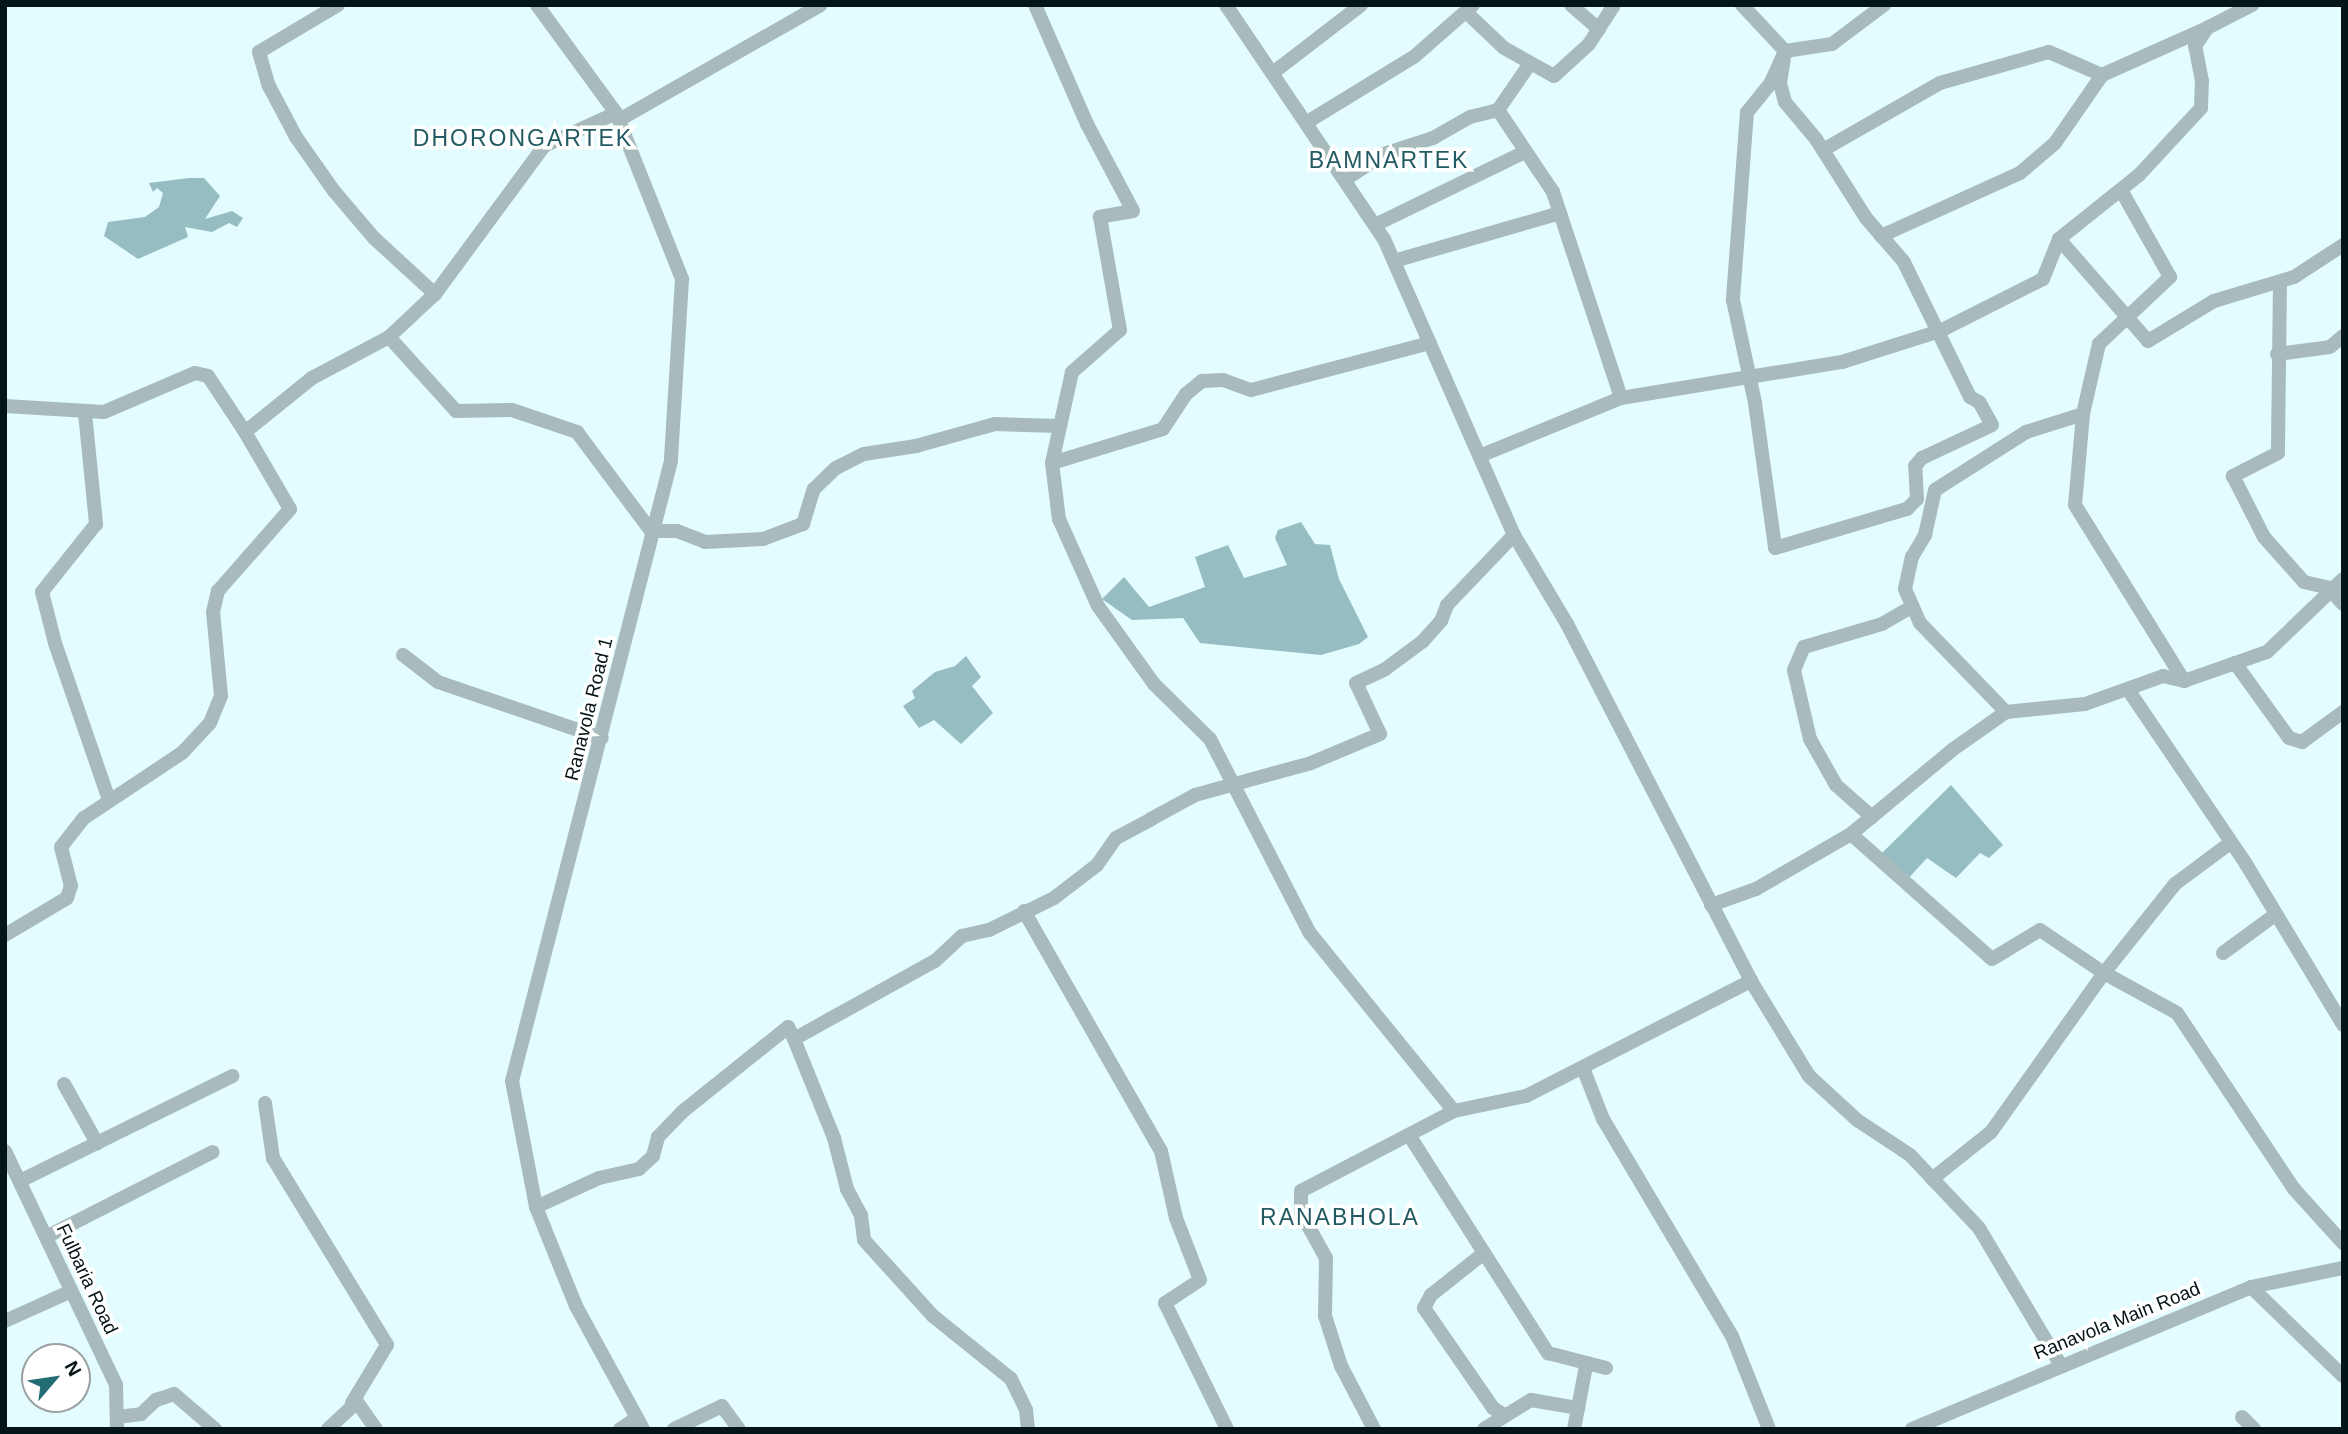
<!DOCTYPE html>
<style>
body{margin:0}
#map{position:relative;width:2348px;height:1434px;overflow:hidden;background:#e2fcff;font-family:Helvetica,sans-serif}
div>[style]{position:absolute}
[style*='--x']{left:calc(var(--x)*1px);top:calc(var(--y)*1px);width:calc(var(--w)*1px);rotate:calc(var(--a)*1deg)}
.water>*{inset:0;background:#96bdc1}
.minor>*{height:14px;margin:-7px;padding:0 7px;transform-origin:7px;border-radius:7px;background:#a8babc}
span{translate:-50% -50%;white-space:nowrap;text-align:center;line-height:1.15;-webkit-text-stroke:7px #fff;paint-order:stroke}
.street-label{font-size:19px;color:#051517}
.quarter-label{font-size:23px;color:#225c62;letter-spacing:2px}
.frame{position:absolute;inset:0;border:7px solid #051517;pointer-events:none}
.north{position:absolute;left:21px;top:1343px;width:70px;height:70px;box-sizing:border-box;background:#fff;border:2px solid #9ba1a2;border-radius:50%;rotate:61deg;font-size:19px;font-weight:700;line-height:28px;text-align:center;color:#051517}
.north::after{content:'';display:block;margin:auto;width:24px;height:32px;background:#226d74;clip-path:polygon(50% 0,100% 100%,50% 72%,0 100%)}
</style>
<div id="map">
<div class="water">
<i style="clip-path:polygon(189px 178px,204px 178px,220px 196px,205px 219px,232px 211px,243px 218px,237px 227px,229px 223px,212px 232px,185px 227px,188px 237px,138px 259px,104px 236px,108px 222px,145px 217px,159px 207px,163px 193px,157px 188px,153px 192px,149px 183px)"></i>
<i style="clip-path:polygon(1301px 522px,1315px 544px,1330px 545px,1339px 579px,1368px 637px,1359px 644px,1321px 655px,1200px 643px,1183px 618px,1132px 620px,1102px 599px,1124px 577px,1149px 607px,1205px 587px,1195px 557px,1228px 545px,1244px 578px,1287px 565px,1275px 538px,1278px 530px)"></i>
<i style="clip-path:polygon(966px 656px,981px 677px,972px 686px,993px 713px,961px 744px,934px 720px,919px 728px,903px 706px,915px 698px,912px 691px,935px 672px,955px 666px)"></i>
<i style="clip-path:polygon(1951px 785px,2003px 845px,1989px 858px,1980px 853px,1956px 878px,1927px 858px,1905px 882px,1879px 856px)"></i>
</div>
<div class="minor">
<i style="--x:338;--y:5;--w:92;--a:149.3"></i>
<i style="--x:259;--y:52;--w:35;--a:74"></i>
<i style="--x:269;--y:86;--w:58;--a:62.1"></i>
<i style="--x:296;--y:137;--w:66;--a:54.9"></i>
<i style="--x:334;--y:191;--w:62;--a:49.6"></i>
<i style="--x:374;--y:238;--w:83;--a:42.6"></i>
<i style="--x:537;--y:5;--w:134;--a:53.8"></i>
<i style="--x:616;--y:113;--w:179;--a:68.3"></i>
<i style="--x:682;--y:279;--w:182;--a:93.5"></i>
<i style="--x:671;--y:461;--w:640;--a:104.38"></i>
<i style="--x:512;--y:1081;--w:128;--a:79.2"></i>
<i style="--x:536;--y:1207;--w:107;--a:68"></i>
<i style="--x:576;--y:1306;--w:140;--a:61.4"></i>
<i style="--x:1035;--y:5;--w:130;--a:66.4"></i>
<i style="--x:1087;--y:124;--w:98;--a:62.1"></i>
<i style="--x:1133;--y:211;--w:34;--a:170"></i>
<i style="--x:1100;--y:217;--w:115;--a:80"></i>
<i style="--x:1120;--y:330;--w:64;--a:138.8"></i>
<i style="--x:1072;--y:372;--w:93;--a:102.4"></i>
<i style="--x:1052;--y:463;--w:56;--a:82.9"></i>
<i style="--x:1059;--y:519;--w:95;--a:65.9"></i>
<i style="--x:1098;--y:606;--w:96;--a:54.3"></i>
<i style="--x:1154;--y:684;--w:78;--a:44.5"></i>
<i style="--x:1210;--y:739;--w:217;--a:62.8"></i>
<i style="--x:1309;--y:932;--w:230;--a:51"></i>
<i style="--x:1226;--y:5;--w:282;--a:56"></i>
<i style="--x:1384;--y:239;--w:323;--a:66.3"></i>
<i style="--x:1514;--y:535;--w:104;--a:59.2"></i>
<i style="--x:1567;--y:624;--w:402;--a:62.7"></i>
<i style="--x:1751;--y:981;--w:111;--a:58.6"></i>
<i style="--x:1809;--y:1076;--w:65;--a:42.5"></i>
<i style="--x:1857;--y:1120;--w:64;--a:33.4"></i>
<i style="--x:1910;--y:1155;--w:100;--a:46.6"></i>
<i style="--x:1979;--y:1228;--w:158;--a:59.2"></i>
<i style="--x:1571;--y:5;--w:37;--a:41"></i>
<i style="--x:1742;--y:5;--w:63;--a:46.9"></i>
<i style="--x:1785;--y:51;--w:36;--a:114"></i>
<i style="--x:1770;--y:84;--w:36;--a:129"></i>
<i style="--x:1747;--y:112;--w:189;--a:94.3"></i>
<i style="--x:1733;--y:300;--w:105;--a:77.9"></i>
<i style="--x:1755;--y:403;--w:146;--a:82.1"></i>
<i style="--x:1775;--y:548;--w:138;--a:-16.5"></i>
<i style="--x:1907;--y:509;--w:14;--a:-45"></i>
<i style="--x:1917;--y:499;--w:33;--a:-93"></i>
<i style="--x:1915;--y:466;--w:11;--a:-49"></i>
<i style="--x:1922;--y:458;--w:77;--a:-25.2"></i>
<i style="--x:1992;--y:425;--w:26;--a:-119"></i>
<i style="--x:1979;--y:402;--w:10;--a:-151"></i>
<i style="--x:1970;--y:397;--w:150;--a:-116.1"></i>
<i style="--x:1904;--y:262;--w:58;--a:-130.8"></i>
<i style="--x:1866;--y:218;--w:93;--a:-122.3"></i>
<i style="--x:1816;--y:139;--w:48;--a:-130"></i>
<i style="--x:1785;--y:102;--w:20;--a:-105"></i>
<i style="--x:1780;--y:83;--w:32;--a:-81"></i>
<i style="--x:1785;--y:51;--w:48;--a:-8.5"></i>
<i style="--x:1832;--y:44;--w:65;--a:-36.9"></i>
<i style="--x:1466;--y:12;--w:52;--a:43.5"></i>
<i style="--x:1504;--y:48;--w:57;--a:29.2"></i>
<i style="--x:1554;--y:76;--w:47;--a:-42.4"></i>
<i style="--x:1589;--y:44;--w:46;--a:-57.3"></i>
<i style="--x:1527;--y:68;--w:51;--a:124.6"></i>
<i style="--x:1498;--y:110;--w:99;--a:56.1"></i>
<i style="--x:1553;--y:192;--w:217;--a:71.7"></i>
<i style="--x:1274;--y:72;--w:110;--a:-37.6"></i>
<i style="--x:619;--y:120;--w:232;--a:-29.7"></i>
<i style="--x:1309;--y:121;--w:124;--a:-31.5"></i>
<i style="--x:1415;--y:56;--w:77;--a:-41.3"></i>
<i style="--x:1823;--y:150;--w:135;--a:-29.8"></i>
<i style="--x:1940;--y:83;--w:113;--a:-15.9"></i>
<i style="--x:2049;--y:52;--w:58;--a:23.5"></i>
<i style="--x:2102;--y:75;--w:115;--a:-24.1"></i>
<i style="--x:1346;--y:179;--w:45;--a:-33.3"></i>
<i style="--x:1384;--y:154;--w:52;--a:-18.1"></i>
<i style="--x:1433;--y:138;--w:43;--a:-29.6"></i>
<i style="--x:1470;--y:117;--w:29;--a:-14"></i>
<i style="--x:2121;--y:190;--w:100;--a:60.6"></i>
<i style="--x:2170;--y:277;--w:98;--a:136.7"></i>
<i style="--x:2099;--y:344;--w:72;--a:102.9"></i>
<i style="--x:2083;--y:414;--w:91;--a:95"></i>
<i style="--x:2075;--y:505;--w:207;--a:58.2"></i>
<i style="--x:1375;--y:225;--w:167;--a:-26"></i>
<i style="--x:1881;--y:236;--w:153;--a:-24.4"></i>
<i style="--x:2020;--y:173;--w:46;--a:-40.6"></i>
<i style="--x:2055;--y:143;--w:83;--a:-55.3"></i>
<i style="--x:2059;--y:239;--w:135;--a:48.9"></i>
<i style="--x:2148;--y:341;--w:77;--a:-31.2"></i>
<i style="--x:2214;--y:301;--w:84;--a:-16.7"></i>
<i style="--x:2294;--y:277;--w:59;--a:-33.1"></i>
<i style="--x:1394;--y:261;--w:173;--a:-16.1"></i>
<i style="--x:2280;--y:282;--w:171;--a:90.7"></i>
<i style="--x:2278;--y:453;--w:51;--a:152.9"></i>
<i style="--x:2233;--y:476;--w:68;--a:63.1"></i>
<i style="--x:2264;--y:537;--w:60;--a:48.4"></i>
<i style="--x:2304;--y:582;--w:26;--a:13"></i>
<i style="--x:2329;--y:588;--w:21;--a:49"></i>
<i style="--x:389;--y:337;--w:100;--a:47.8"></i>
<i style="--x:456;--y:411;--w:56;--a:-1"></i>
<i style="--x:512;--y:410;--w:69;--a:18.7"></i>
<i style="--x:577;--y:432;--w:124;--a:53.2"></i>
<i style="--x:651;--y:531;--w:26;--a:0"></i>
<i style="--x:677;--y:531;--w:30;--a:21"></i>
<i style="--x:705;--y:542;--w:58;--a:-3"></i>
<i style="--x:763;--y:539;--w:43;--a:-20.6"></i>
<i style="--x:803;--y:524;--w:37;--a:-73"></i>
<i style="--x:814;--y:489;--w:30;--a:-44"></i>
<i style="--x:836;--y:468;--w:31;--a:-27"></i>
<i style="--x:864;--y:454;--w:53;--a:-8.7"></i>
<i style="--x:916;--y:446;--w:82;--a:-15.6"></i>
<i style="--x:995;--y:424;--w:64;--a:1.8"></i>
<i style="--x:2277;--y:354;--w:53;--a:-7.5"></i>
<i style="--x:2330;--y:347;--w:17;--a:-40"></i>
<i style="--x:5;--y:406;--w:99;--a:3.5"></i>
<i style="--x:104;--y:412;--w:99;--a:-23.2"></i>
<i style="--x:195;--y:373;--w:13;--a:13"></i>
<i style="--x:208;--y:376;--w:67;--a:56.5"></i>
<i style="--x:85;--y:413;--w:112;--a:84.3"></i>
<i style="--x:96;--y:524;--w:87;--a:128.5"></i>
<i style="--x:42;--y:592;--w:53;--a:75.7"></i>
<i style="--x:55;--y:643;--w:166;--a:71"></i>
<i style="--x:1482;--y:455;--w:150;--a:-22.3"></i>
<i style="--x:1621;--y:398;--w:224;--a:-9.3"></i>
<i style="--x:1842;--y:362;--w:103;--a:-17.6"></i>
<i style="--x:1940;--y:331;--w:115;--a:-26.8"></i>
<i style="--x:2043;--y:279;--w:43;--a:-68.2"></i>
<i style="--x:2059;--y:239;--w:102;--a:-38.7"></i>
<i style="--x:2139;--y:175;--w:91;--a:-47.2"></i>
<i style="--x:2201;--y:108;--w:27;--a:-88"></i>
<i style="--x:2202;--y:81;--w:36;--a:-101"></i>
<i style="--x:2195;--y:46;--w:22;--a:-56"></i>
<i style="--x:2207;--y:28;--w:51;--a:-27.1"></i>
<i style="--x:1052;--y:463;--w:116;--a:-17"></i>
<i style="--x:1163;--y:429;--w:42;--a:-56.7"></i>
<i style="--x:1186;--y:394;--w:21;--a:-39"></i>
<i style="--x:1202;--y:381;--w:21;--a:-3"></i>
<i style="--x:1223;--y:380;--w:30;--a:20"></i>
<i style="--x:1251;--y:390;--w:185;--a:-14.7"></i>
<i style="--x:403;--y:655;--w:44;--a:37.6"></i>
<i style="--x:438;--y:682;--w:173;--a:18.9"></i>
<i style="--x:2235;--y:663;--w:92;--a:54.2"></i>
<i style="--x:2289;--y:738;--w:14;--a:17"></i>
<i style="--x:2302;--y:742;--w:51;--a:-36.2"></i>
<i style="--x:2129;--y:691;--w:209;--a:55.9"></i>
<i style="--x:2246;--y:864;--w:188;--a:58.9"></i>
<i style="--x:2006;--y:712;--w:124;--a:-134"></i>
<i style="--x:1920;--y:623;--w:37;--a:-114"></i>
<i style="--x:1905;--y:589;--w:33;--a:-78"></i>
<i style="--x:1912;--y:557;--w:26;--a:-59"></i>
<i style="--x:1925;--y:535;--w:46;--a:-77.5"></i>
<i style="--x:1935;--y:490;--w:108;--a:-32.5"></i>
<i style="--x:2026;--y:432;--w:60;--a:-17.5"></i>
<i style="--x:1872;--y:817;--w:48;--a:-138.4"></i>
<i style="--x:1836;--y:785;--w:53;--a:-119.5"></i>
<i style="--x:1810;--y:739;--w:71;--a:-103.1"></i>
<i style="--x:1794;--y:670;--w:25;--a:-67"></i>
<i style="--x:1804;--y:647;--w:81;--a:-16.4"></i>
<i style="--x:1882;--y:624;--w:34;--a:-30"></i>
<i style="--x:1851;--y:834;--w:188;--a:41.6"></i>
<i style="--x:1992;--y:959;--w:56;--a:-31.1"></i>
<i style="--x:2040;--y:930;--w:77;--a:33.9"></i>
<i style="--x:2104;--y:973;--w:83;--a:28.7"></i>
<i style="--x:2177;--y:1013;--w:211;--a:56.4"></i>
<i style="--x:2294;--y:1189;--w:73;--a:47.8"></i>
<i style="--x:1711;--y:905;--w:48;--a:-19.6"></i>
<i style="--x:1756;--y:889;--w:110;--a:-30.1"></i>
<i style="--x:1851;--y:834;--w:131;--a:-39.7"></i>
<i style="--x:1952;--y:750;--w:66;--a:-35.1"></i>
<i style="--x:2006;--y:712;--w:79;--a:-5.8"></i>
<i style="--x:2085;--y:704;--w:83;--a:-19.7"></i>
<i style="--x:2163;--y:676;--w:22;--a:13"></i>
<i style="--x:2184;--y:681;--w:88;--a:-19.3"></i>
<i style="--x:2267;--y:652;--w:105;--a:-43.8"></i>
<i style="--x:1024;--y:911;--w:276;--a:60.3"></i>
<i style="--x:1161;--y:1151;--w:69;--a:77.4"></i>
<i style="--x:1176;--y:1218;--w:66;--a:68.8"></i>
<i style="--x:1200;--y:1280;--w:42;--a:146.7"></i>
<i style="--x:1165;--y:1303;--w:140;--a:63.8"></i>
<i style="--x:5;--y:935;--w:72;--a:-30.8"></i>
<i style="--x:67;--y:898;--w:13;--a:-72"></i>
<i style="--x:71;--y:886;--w:40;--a:-104.4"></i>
<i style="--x:61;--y:847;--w:37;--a:-52"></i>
<i style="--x:84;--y:818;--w:118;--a:-33.6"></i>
<i style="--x:182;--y:753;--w:41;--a:-47"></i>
<i style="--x:210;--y:723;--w:29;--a:-68"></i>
<i style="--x:221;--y:696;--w:84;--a:-95.4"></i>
<i style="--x:213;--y:612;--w:22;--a:-77"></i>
<i style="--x:218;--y:591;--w:109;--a:-48.7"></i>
<i style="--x:290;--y:509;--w:89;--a:-120.3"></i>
<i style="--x:245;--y:432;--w:86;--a:-38.9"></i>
<i style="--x:312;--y:378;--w:87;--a:-28"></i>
<i style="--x:389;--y:337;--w:63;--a:-43.1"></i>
<i style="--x:435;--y:294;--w:184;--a:-53.6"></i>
<i style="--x:544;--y:146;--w:79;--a:-24.6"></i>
<i style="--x:2223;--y:953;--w:64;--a:-36.2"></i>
<i style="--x:794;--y:1039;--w:107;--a:68"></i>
<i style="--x:834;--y:1138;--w:53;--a:75.7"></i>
<i style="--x:847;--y:1189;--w:30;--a:62"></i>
<i style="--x:861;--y:1215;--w:25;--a:83"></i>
<i style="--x:864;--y:1240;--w:103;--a:47.8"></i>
<i style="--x:933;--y:1316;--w:100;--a:38.9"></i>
<i style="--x:1011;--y:1379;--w:34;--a:64"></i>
<i style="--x:1026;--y:1410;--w:19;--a:84"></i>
<i style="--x:1583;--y:1068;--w:55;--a:68.6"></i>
<i style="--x:1603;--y:1119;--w:252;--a:59.3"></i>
<i style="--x:1732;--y:1336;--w:100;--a:68.3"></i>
<i style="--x:64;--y:1084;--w:68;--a:60.8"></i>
<i style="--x:265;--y:1103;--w:56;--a:81.7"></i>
<i style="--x:273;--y:1158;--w:219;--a:58.6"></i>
<i style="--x:387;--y:1345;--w:68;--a:121.1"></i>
<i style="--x:1409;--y:1135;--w:259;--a:57.5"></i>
<i style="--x:1548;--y:1353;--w:60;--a:14.5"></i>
<i style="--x:5;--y:1151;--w:259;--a:64.6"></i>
<i style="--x:116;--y:1385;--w:44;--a:88.7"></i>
<i style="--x:1932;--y:1179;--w:75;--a:-38.5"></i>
<i style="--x:1991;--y:1132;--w:195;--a:-54.6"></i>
<i style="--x:2104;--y:973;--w:114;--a:-51.4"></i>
<i style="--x:2175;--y:884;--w:69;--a:-36.7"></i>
<i style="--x:20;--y:1181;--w:237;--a:-26.3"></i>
<i style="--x:536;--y:1207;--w:69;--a:-24.7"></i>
<i style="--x:599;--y:1178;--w:41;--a:-12.7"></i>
<i style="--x:639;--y:1169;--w:19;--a:-43"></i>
<i style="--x:653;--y:1156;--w:20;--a:-75"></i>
<i style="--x:658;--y:1137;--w:35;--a:-46"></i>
<i style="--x:682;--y:1112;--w:136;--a:-38.7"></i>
<i style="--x:788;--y:1027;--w:13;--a:63"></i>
<i style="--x:794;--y:1039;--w:161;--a:-29"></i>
<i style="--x:935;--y:961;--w:37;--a:-43"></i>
<i style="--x:962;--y:936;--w:28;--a:-13"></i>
<i style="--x:989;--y:930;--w:72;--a:-26.2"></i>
<i style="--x:1054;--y:898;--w:54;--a:-37.5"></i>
<i style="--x:1097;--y:865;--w:33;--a:-55"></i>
<i style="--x:1116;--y:838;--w:40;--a:-28"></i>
<i style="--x:1151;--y:819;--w:50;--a:-28.6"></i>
<i style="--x:1195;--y:795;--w:120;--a:-15.4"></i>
<i style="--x:1311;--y:763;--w:75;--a:-22.8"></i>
<i style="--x:1380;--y:734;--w:56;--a:-115.2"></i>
<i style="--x:1356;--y:683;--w:31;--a:-25"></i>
<i style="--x:1384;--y:670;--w:49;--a:-36.6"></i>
<i style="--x:1423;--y:641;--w:27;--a:-48"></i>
<i style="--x:1441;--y:621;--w:17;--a:-69"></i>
<i style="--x:1447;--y:605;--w:97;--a:-46.3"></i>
<i style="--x:46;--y:1237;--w:187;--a:-27"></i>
<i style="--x:1484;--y:1253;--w:68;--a:141.6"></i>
<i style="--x:1431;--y:1295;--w:15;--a:118"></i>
<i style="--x:1424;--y:1308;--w:121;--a:55.4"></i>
<i style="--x:1493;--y:1408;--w:13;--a:32"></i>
<i style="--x:2251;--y:1287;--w:128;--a:44.1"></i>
<i style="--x:5;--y:1321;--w:72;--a:-24.4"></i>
<i style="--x:117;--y:1417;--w:24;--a:-7"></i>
<i style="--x:141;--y:1414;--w:21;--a:-43"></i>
<i style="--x:156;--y:1400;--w:19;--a:-18"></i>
<i style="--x:174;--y:1394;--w:54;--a:40.5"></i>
<i style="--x:2242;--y:1417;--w:17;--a:45"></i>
<i style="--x:328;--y:1429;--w:40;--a:-43"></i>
<i style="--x:357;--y:1402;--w:33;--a:55"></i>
<i style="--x:620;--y:1429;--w:20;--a:-33"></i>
<i style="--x:674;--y:1429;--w:53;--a:-25.6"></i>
<i style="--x:722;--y:1406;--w:29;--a:54"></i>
<i style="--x:1374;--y:1429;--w:71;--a:-117.6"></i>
<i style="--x:1341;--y:1366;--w:52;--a:-107.7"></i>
<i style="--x:1325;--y:1316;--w:58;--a:-89"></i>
<i style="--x:1326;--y:1258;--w:51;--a:-119.1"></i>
<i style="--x:1301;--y:1213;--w:22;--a:-90"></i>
<i style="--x:1301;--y:1191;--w:173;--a:-27.6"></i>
<i style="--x:1454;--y:1111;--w:74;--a:-11.8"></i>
<i style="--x:1526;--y:1096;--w:253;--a:-27.1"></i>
<i style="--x:1484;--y:1429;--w:55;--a:-31.7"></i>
<i style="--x:1531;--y:1400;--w:48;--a:9.7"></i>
<i style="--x:1574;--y:1429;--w:64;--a:-79.2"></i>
<i style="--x:1912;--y:1429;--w:368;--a:-22.7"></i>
<i style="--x:2251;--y:1287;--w:94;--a:-11.7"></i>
</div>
<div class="street-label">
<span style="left:589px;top:709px;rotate:-76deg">Ranavola Road 1</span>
<span style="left:87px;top:1279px;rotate:65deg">Fulbaria Road</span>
<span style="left:2117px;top:1321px;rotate:-22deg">Ranavola Main Road</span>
</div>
<div class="quarter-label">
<span style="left:523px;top:138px">DHORONGARTEK</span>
<span style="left:1389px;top:160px">BAMNARTEK</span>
<span style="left:1340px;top:1217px">RANABHOLA</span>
</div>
<div class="frame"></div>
<div class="north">N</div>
</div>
